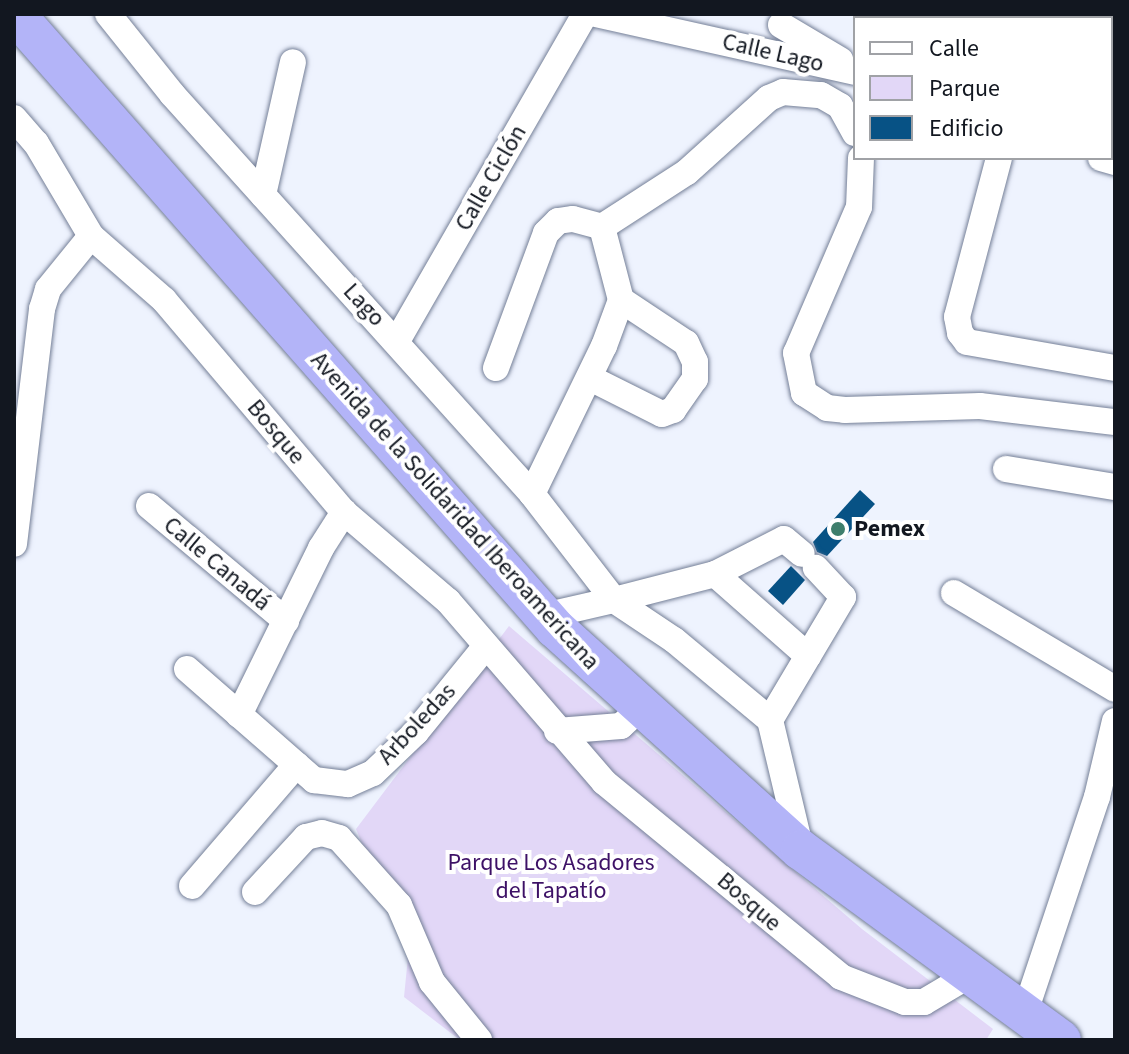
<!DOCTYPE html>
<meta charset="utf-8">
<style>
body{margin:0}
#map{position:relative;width:1129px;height:1054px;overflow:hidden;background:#eef3fe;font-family:"Source Sans 3",sans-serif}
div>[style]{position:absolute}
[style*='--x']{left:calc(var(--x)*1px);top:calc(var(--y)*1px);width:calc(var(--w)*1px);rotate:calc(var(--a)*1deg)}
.green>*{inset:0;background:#e2d7f7}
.building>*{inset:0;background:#075285}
.roads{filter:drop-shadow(0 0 2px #747f97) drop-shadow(0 0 2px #747f97)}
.minor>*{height:26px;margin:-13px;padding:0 13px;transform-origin:13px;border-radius:13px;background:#fff}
.highway>*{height:40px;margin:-20px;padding:0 20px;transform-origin:20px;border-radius:20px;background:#b3b4f8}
.dots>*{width:22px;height:22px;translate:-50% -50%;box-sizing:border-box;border:4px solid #fff;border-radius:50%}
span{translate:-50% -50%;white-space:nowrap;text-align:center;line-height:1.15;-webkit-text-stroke:8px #fff;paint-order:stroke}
.street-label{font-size:24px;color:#121720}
.poi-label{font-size:24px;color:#121720;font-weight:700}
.left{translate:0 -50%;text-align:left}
.park-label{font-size:24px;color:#3d1166}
.frame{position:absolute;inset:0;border:16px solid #121720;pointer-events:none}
.legend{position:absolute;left:853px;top:16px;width:260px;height:144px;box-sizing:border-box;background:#fff;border:2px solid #a0a2a6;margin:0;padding:10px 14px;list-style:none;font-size:24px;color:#121720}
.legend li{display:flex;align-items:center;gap:16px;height:40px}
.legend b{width:40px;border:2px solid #a0a2a6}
</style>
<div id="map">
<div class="green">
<i style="clip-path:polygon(509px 626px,862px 929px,993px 1029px,986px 1040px,460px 1040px,404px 997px,408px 957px,356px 829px)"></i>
</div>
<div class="building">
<i style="clip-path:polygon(860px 490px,875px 504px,827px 556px,817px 552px,813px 542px)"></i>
<i style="clip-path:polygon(791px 566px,805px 580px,783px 605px,768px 591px)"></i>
</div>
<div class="roads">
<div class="minor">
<i style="--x:108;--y:14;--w:102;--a:51.3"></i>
<i style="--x:172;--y:94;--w:538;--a:48.01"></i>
<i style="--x:532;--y:494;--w:134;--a:52.3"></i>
<i style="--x:614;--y:600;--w:104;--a:-14.4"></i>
<i style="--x:715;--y:574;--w:77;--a:-26.9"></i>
<i style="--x:784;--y:539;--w:23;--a:40"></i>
<i style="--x:596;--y:14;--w:265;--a:12.6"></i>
<i style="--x:1060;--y:18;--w:4;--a:-76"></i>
<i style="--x:781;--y:25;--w:69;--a:30.7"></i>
<i style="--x:14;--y:118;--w:33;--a:49"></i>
<i style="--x:36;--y:143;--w:108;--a:59.4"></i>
<i style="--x:91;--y:236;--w:97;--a:41.2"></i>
<i style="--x:164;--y:300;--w:278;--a:49.7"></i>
<i style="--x:344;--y:512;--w:137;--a:40.6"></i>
<i style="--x:448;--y:601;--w:239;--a:49.2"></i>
<i style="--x:604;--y:782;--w:307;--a:39.4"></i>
<i style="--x:841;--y:977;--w:69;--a:21.3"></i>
<i style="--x:905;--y:1002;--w:19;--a:0"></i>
<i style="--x:924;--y:1002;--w:51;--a:-30.6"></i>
<i style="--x:861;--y:158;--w:49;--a:92.3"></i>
<i style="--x:859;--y:207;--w:159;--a:113.3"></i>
<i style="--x:796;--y:353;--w:41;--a:78.7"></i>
<i style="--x:804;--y:393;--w:27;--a:33"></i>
<i style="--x:827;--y:408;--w:18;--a:6"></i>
<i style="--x:845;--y:410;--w:135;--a:-1.7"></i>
<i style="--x:980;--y:406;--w:136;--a:6.8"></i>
<i style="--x:999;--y:158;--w:164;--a:104.8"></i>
<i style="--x:957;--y:317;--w:16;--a:79"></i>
<i style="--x:960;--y:333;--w:11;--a:52"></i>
<i style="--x:967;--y:342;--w:150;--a:10"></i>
<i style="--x:1101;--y:158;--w:15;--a:16"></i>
<i style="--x:263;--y:195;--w:136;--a:-77.3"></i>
<i style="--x:397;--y:341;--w:377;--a:-60.1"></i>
<i style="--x:496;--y:368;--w:144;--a:-69.7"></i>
<i style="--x:546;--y:233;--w:17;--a:-45"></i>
<i style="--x:558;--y:221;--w:15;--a:-8"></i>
<i style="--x:573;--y:219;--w:30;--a:15"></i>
<i style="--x:590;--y:378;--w:80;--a:26.6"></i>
<i style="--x:662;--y:414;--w:12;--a:-20"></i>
<i style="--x:673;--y:410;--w:38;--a:-55"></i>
<i style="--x:695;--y:379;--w:17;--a:-90"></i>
<i style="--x:695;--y:362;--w:21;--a:-115"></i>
<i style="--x:686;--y:343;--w:78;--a:-146.5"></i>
<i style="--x:1006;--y:469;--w:110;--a:9.4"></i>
<i style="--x:532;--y:494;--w:165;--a:-64.1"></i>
<i style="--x:604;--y:346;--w:49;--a:-69.7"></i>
<i style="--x:621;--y:300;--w:75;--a:-104.6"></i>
<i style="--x:602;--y:227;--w:101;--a:-32.9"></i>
<i style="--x:687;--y:172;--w:110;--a:-42.1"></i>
<i style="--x:769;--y:98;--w:15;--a:-23"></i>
<i style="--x:783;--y:92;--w:38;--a:5"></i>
<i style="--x:821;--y:95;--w:22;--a:30"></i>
<i style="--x:840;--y:106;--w:31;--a:61"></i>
<i style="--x:149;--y:506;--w:179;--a:40"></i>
<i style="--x:14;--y:544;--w:237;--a:-83.2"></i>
<i style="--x:42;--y:309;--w:21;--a:-73"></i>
<i style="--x:48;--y:289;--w:68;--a:-50.9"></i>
<i style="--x:715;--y:574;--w:124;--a:41.4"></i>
<i style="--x:954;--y:593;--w:187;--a:30.8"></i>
<i style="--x:544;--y:616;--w:72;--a:-12.9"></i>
<i style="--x:614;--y:600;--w:72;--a:33.7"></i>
<i style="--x:674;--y:640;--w:125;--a:39.8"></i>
<i style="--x:770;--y:720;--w:134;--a:76.6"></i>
<i style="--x:187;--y:669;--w:169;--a:41.2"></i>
<i style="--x:314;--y:780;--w:34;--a:7"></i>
<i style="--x:348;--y:784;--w:27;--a:-24"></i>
<i style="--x:373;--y:773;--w:59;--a:-43.6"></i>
<i style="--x:416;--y:732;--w:111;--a:-50.9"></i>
<i style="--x:239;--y:715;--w:186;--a:-63.8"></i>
<i style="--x:321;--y:548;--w:43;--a:-57.4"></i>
<i style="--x:770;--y:720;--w:143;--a:-59.3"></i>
<i style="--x:843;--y:597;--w:40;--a:-133"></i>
<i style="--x:557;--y:731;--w:64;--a:-4.5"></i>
<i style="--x:621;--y:726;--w:26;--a:-43"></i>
<i style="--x:192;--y:886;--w:160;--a:-49.3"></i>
<i style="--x:255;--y:892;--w:75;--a:-47.2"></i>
<i style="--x:306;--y:837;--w:16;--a:-14"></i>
<i style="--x:322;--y:833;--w:18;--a:16"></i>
<i style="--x:339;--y:838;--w:90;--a:48.2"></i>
<i style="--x:399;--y:905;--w:84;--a:66.8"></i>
<i style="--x:432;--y:982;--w:75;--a:51"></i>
<i style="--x:1024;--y:1015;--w:230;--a:-71.5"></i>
<i style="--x:1097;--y:797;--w:78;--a:-76.7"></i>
</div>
<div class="highway">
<i style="--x:15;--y:14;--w:818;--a:48.67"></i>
<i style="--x:555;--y:628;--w:331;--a:42.1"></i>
<i style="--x:801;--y:850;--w:322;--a:36.2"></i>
</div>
</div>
<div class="dots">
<i style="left:838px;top:529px;background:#3e7e6c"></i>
</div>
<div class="street-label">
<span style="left:773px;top:53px;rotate:13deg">Calle Lago</span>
<span style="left:491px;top:178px;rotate:-60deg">Calle Ciclón</span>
<span style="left:364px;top:305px;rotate:47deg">Lago</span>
<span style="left:276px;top:432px;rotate:50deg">Bosque</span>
<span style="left:455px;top:511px;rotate:48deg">Avenida de la Solidaridad Iberoamericana</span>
<span style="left:217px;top:564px;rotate:40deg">Calle Canadá</span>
<span style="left:417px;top:724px;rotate:-47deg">Arboledas</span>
<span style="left:749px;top:902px;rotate:41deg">Bosque</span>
</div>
<div class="poi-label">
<span class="left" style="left:854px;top:529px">Pemex</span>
</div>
<div class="park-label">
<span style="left:551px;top:877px">Parque Los Asadores<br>del Tapatío</span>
</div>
<div class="frame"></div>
<ul class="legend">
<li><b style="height:10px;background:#fff"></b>Calle</li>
<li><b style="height:22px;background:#e2d7f7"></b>Parque</li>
<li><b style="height:22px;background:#075285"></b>Edificio</li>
</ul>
</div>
